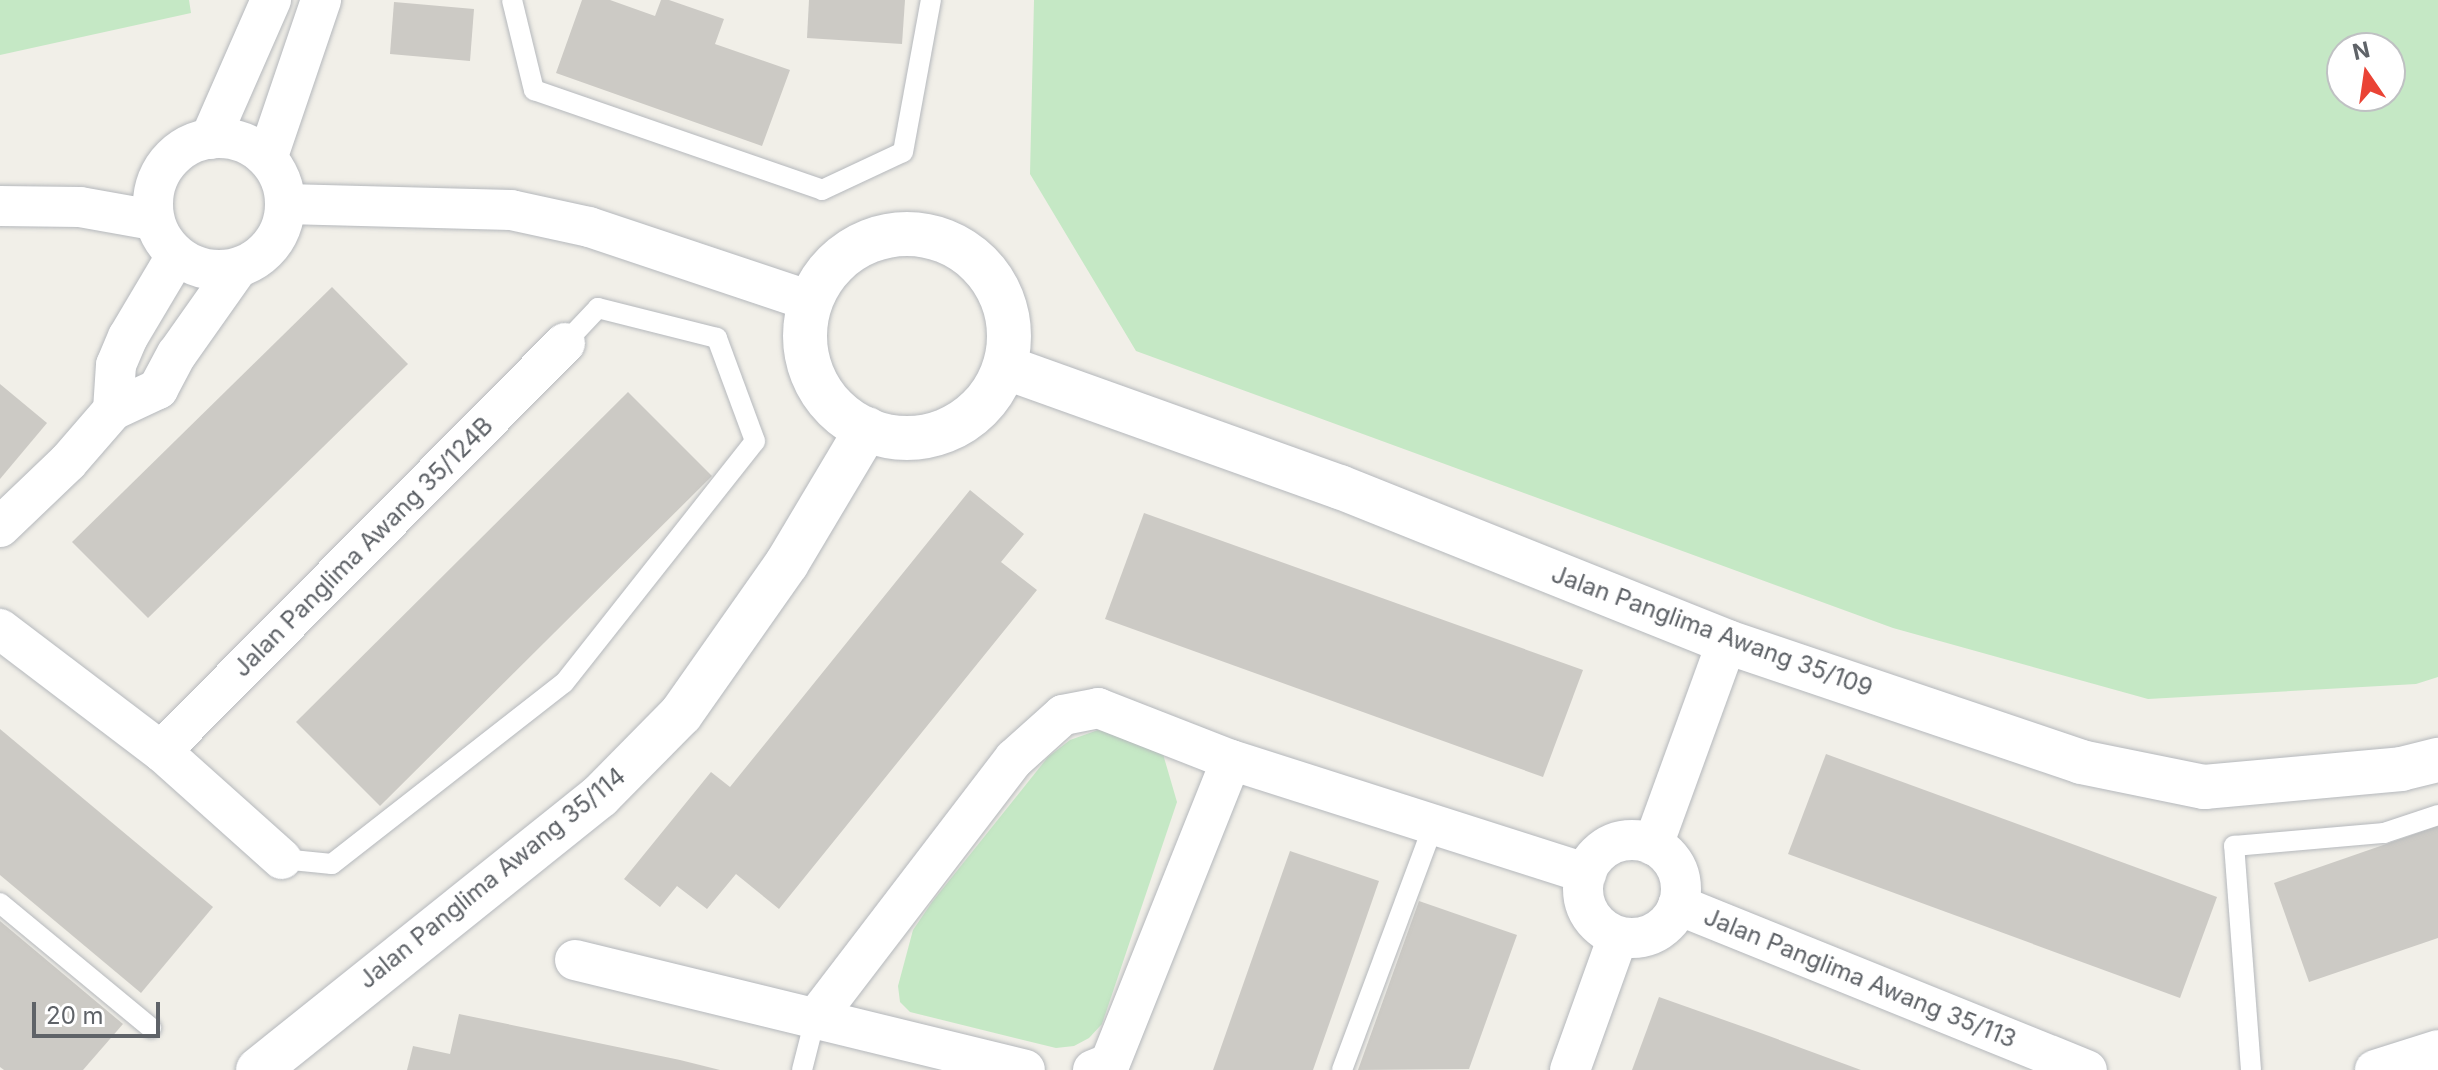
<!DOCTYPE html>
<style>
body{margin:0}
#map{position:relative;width:2438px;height:1070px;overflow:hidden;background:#f1efe8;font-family:Inter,sans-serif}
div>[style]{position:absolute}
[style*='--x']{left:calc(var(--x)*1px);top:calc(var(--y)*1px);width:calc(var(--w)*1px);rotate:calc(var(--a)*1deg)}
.green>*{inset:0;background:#c5e8c5}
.building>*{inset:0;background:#cccac5}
.roads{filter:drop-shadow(0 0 2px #b5b8bc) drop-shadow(0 0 2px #b5b8bc)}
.lane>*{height:20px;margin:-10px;padding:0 10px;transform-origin:10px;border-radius:10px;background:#fff}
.street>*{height:40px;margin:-20px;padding:0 20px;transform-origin:20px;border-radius:20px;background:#fff}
.street>.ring{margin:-20px;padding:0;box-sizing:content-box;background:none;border:40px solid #fff;border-radius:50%}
.secondary>*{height:44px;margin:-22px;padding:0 22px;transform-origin:22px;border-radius:22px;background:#fff}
.secondary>.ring{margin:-22px;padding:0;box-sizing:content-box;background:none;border:44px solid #fff;border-radius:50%}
span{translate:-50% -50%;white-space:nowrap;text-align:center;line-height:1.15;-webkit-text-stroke:6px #fff;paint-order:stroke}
.street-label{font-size:24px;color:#5f6368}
.north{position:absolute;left:2326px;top:32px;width:80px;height:80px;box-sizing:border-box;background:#fff;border:2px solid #bfc1c3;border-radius:50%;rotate:347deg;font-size:22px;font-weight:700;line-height:32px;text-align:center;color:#5f6368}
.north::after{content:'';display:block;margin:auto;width:28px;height:36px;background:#ea4335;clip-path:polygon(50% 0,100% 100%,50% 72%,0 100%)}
.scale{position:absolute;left:32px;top:1002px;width:128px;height:36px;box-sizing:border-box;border:4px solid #5f6368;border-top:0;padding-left:10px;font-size:24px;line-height:28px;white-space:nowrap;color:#5f6368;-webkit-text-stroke:6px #fff;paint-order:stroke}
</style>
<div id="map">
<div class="green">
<i style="clip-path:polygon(0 0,189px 0,191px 13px,0 55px)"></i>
<i style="clip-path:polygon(evenodd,1034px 0,2438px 0,2438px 677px,2416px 684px,2148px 699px,1893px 628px,1136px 351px,1030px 174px,1034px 0,2342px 48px,2390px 48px,2390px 96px,2342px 96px,2342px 48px)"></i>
<i style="clip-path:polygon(1098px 730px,1142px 741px,1163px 754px,1177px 802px,1102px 1024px,1089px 1038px,1074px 1046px,1056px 1048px,910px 1012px,900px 1002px,898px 986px,913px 930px,932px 902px,1048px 757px,1070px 740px)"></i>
</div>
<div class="building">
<i style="clip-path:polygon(582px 0,610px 0,655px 16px,661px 0,669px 0,724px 19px,715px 44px,790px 70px,762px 146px,556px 73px)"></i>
<i style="clip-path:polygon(809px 0,905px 0,902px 44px,807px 38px)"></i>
<i style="clip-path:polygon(394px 2px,474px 9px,470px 61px,390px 54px)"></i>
<i style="clip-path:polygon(332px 287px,408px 364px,148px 618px,72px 542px)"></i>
<i style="clip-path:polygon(0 384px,47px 423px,0 479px)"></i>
<i style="clip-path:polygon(628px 392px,712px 476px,380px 806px,296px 722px)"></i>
<i style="clip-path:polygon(970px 490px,1024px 534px,1001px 562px,1037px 590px,779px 909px,736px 874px,707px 909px,677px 886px,660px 907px,624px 879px,711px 772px,730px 787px)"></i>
<i style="clip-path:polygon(1144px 513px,1583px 670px,1543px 777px,1105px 619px)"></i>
<i style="clip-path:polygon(0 729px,213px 907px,141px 993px,0 875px)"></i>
<i style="clip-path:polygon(1826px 754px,2217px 897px,2180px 998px,1788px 854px)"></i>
<i style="clip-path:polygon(2438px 826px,2438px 938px,2309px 982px,2274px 883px)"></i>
<i style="clip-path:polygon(1290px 851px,1379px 881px,1347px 973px,1313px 1070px,1213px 1070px)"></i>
<i style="clip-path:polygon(1419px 901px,1517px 935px,1469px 1069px,1358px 1070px)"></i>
<i style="clip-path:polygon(0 921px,123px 1024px,83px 1070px,4px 1070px,0 1067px)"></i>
<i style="clip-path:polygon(1659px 997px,1758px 1032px,1861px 1070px,1632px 1070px)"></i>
<i style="clip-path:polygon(459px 1014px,680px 1060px,720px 1070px,407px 1070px,413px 1046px,450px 1054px)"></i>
</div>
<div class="roads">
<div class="lane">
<i style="--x:512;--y:0;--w:93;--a:76.3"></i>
<i style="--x:534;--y:90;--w:305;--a:19.1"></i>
<i style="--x:822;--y:190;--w:89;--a:-25.1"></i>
<i style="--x:903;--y:152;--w:155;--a:-79.6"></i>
<i style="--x:282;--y:859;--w:50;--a:5.7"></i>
<i style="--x:332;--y:864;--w:294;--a:-38"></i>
<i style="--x:564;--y:683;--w:308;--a:-51.7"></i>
<i style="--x:755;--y:441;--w:110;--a:-110.3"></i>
<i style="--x:717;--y:338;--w:123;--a:-165.9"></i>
<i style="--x:598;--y:308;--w:48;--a:133.3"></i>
<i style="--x:0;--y:903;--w:196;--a:39.6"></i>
<i style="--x:802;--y:1070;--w:53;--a:-75.7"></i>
<i style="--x:1342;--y:1070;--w:260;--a:-69.5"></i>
<i style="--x:2251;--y:1070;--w:225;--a:-94.3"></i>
<i style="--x:2234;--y:846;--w:151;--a:-5"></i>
<i style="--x:2384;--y:833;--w:57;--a:-18.4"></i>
</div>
<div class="street">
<i class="ring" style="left:153px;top:138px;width:92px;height:92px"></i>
<i style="--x:210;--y:139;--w:152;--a:-66.3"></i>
<i style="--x:268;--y:156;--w:165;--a:-71.2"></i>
<i style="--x:286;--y:204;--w:225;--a:1.5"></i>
<i style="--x:511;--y:210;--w:80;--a:12.3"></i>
<i style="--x:589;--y:227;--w:233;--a:18.5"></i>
<i style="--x:0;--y:206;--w:80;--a:0.7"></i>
<i style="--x:80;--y:207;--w:74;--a:10.1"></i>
<i style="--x:113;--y:410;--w:50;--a:-25"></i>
<i style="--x:158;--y:389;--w:40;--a:-62"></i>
<i style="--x:177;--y:354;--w:104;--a:-54.8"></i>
<i style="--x:0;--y:527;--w:94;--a:-43.7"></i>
<i style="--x:68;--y:462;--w:69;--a:-49.1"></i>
<i style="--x:113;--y:410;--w:45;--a:-86.2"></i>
<i style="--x:116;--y:365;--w:30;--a:-67"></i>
<i style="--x:128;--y:337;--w:94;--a:-59.3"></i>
<i style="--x:0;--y:629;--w:202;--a:37.2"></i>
<i style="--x:161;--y:751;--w:162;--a:41.8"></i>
<i style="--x:161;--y:751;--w:574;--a:-45.28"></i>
<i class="ring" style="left:1583px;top:840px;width:58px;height:58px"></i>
<i style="--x:1653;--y:845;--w:216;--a:-70"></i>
<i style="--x:1678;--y:905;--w:441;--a:22"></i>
<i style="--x:575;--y:960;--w:463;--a:13.7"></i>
<i style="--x:815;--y:1019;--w:327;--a:-52.6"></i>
<i style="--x:1014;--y:759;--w:66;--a:-41.9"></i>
<i style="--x:1063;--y:715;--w:36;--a:-11"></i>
<i style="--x:1098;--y:708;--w:143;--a:21.4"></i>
<i style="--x:1231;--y:760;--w:373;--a:17.7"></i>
<i style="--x:1093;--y:1070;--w:18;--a:-22"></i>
<i style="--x:1110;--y:1063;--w:326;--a:-68.2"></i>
<i style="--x:1570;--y:1070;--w:141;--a:-70.2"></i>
<i style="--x:2375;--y:1070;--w:66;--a:-17.6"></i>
</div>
<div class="secondary">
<i class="ring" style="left:805px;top:234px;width:160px;height:160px"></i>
<i style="--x:1007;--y:368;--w:354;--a:19.7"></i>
<i style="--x:1340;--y:487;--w:417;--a:21.8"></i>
<i style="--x:1727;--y:642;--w:374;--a:18.7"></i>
<i style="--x:2081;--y:762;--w:126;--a:11.5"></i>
<i style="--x:2204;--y:787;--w:198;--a:-5.2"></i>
<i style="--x:2401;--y:769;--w:38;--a:-14"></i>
<i style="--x:258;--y:1070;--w:438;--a:-38.7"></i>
<i style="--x:600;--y:796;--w:115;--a:-45.4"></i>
<i style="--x:681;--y:714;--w:184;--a:-54.9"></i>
<i style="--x:787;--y:563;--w:156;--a:-59.2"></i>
</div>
</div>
<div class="street-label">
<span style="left:363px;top:547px;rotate:-45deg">Jalan Panglima Awang 35/124B</span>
<span style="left:1712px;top:631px;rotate:20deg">Jalan Panglima Awang 35/109</span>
<span style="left:492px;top:878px;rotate:-39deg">Jalan Panglima Awang 35/114</span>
<span style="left:1860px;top:978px;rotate:22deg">Jalan Panglima Awang 35/113</span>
</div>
<div class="north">N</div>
<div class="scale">20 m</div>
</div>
